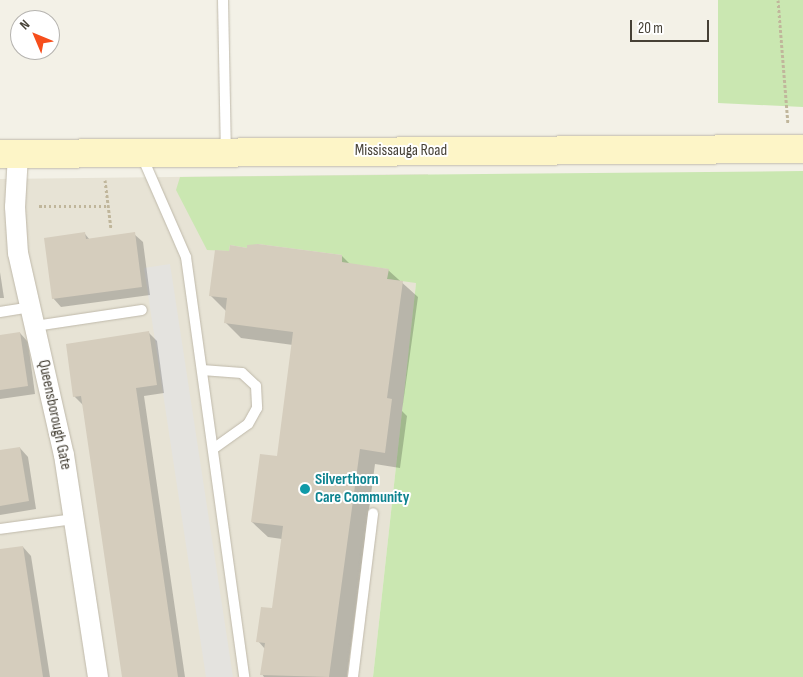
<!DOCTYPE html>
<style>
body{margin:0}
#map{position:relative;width:803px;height:677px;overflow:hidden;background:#f3f1e7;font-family:"Sofia Sans Condensed",sans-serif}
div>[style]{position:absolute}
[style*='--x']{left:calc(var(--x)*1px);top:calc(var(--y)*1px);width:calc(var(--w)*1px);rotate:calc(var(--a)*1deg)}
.residential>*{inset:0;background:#e7e3d5}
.green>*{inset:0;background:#cae7b1}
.parking>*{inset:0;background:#e4e3df}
.shadow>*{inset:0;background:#0003}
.building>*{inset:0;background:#d5cdbd}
.path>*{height:3px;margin-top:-1.5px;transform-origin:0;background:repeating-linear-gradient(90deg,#c0b69b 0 2.5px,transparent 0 5px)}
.roads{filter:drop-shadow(0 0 1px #bfb9aa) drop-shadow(0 0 1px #bfb9aa)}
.service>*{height:10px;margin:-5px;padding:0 5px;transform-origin:5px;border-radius:5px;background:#fff}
.minor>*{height:20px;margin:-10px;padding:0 10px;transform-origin:10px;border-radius:10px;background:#fff}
.secondary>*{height:28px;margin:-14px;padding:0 14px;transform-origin:14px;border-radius:14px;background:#fdf5c7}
.dots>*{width:14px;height:14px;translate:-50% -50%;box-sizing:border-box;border:2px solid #fff;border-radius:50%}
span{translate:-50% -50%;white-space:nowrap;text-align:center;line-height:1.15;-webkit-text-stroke:4px #fff;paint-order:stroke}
.street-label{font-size:16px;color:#464136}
.culture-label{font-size:16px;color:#0d838f;font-weight:700}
.left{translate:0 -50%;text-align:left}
.north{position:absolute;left:10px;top:10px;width:50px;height:50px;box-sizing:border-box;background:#fff;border:1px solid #b5b3af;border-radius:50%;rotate:315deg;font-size:14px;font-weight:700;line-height:20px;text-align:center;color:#464136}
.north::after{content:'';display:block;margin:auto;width:18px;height:22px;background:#f64e1c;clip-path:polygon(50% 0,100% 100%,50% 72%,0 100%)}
.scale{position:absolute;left:630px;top:20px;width:79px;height:22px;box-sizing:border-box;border:2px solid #464136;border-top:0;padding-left:6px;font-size:15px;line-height:18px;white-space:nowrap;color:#464136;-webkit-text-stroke:4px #fff;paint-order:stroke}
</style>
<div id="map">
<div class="residential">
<i style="clip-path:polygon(428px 174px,373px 677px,0 677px,0 179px)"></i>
</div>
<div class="green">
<i style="clip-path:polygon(718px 0,803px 0,803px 107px,718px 103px)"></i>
<i style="clip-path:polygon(803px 171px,803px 677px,373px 677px,416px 283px,387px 279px,388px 269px,360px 265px,341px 268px,342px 255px,258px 244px,247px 248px,230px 245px,229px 251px,207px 250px,176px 190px,180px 177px)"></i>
</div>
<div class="parking">
<i style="clip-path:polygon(170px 264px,233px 677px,206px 677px,144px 268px)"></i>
</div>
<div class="shadow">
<i style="clip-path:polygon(85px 234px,90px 240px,134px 234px,143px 242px,150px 295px,61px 307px,53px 298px)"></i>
<i style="clip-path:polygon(342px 256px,351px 265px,388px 270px,418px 297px,402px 411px,407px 416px,400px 468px,375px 464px,347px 677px,264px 677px,262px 674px,265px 649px,258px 641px,273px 609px,282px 539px,268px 537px,252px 522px,278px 458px,293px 345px,241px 338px,225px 322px,226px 311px,210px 295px)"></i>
<i style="clip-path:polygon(0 272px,4px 298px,0 298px)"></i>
<i style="clip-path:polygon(20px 333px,28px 342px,35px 394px,0 399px,0 336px)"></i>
<i style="clip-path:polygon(149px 333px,157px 341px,164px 393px,144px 396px,185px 677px,124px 677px,83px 405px,74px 396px)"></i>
<i style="clip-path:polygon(20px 448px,28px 457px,36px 509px,0 515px,0 451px)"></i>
<i style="clip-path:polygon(23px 547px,31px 556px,50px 677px,0 677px,0 551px)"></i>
</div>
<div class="building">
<i style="clip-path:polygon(85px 232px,86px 239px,135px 232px,142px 287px,52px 299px,44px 238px)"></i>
<i style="clip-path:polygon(258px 244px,342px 255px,342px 262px,389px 269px,387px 279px,403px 281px,387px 398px,392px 399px,385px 453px,360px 449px,329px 677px,260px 675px,265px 643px,256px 642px,261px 607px,272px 608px,283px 526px,251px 522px,260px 454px,277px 456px,293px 332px,224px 323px,227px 298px,209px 296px,215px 250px,229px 251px,230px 245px,247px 248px,247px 245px)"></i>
<i style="clip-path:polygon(149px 331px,157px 385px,136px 388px,178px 677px,122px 677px,81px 396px,73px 397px,66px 344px)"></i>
<i style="clip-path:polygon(20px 332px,28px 386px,0 390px,0 335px)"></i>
<i style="clip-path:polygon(20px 447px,29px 501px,0 506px,0 450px)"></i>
<i style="clip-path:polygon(23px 546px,43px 677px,0 677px,0 549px)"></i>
</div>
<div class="path">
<i style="--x:778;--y:0;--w:124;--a:85.4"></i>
<i style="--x:105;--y:180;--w:49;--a:83"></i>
<i style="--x:39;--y:206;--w:69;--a:0"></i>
</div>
<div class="roads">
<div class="service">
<i style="--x:223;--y:0;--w:151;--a:88.9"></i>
<i style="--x:141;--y:154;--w:112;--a:66.4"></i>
<i style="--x:186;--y:257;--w:424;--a:82.1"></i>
<i style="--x:0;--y:312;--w:31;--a:-9"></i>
<i style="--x:35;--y:326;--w:108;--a:-8.5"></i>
<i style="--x:202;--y:370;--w:40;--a:4.3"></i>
<i style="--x:242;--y:373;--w:19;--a:43"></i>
<i style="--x:256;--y:386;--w:22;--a:87"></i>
<i style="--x:257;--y:408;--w:18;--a:119"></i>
<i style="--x:248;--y:424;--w:43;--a:144.5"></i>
<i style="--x:0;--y:529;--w:75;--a:-7.7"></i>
<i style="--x:353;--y:677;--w:165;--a:-83"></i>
</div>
<div class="minor">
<i style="--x:18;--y:154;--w:53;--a:93.2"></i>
<i style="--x:15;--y:207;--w:46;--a:86.3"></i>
<i style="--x:18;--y:253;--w:207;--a:77.2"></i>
<i style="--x:64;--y:455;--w:225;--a:81.3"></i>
</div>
<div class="secondary">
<i style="--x:0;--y:154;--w:803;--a:-0.36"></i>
</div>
</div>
<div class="dots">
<i style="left:305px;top:489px;background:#0f9aa8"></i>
</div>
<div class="street-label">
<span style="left:401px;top:151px">Mississauga Road</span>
<span style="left:54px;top:415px;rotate:78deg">Queensborough Gate</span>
</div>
<div class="culture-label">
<span class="left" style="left:315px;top:489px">Silverthorn<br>Care Community</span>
</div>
<div class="north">N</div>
<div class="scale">20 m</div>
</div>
